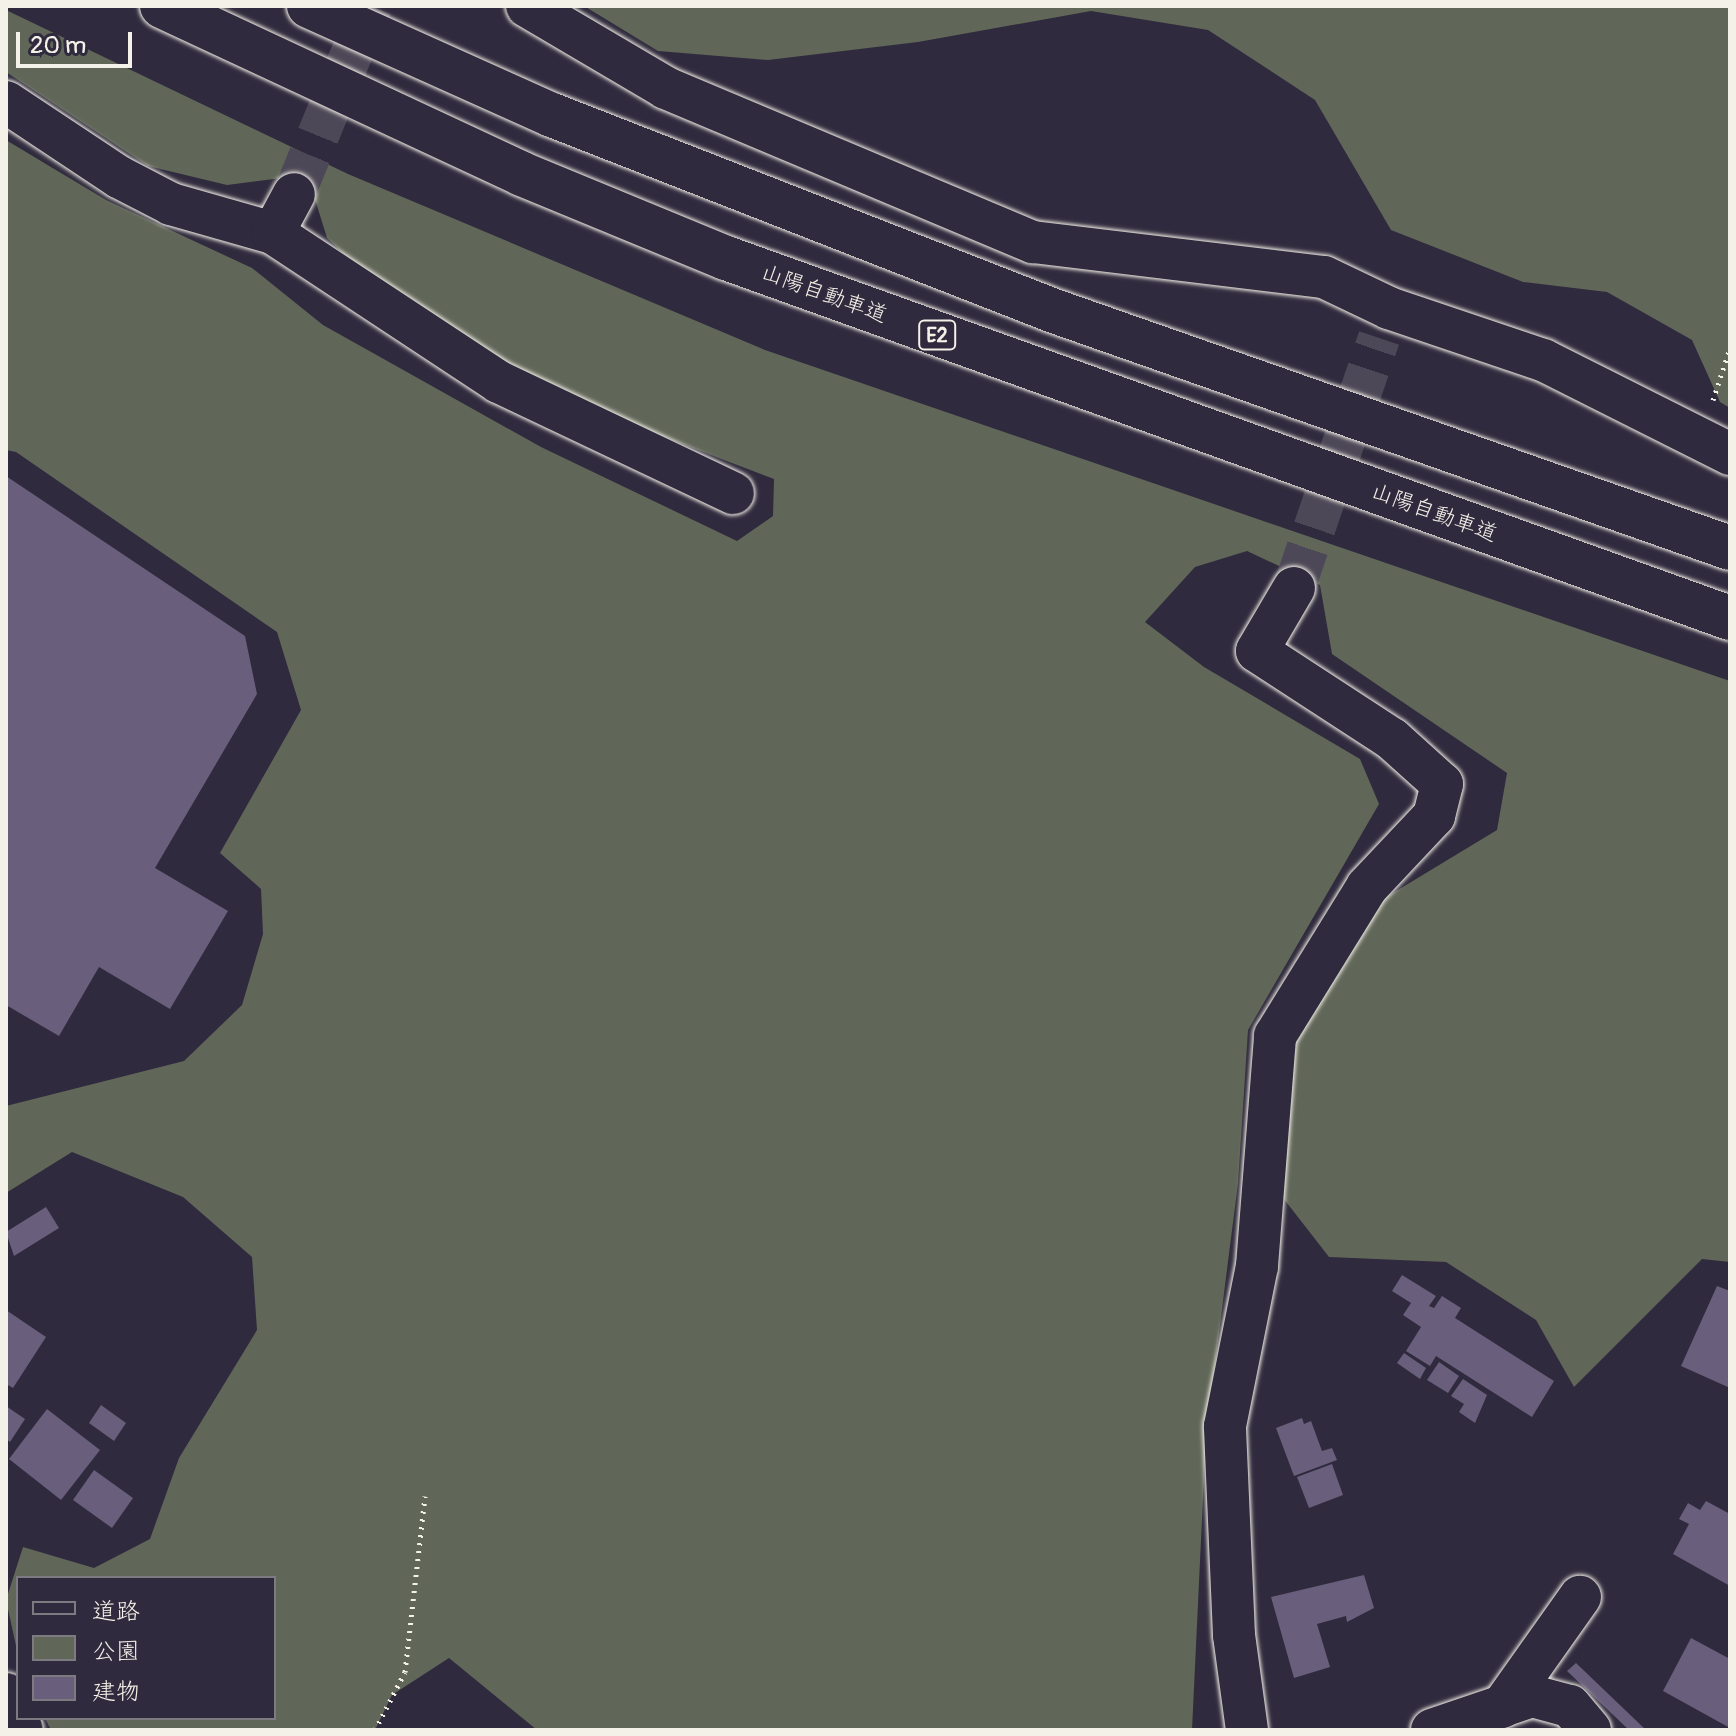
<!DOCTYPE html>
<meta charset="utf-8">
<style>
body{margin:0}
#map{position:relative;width:1736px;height:1736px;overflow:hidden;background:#2f2a3d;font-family:Pangolin,"Klee One",sans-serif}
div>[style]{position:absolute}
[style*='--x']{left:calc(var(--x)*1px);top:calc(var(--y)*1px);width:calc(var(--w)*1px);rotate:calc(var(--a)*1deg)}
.green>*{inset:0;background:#606658}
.building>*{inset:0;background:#695e7b}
.minor-tunnel>*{height:42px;margin-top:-21px;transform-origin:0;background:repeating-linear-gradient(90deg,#4d4857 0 42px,transparent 0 63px)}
.path>*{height:5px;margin-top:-2.5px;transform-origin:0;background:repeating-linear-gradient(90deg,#f4f1e8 0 2px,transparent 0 8px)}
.roads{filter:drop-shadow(0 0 2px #f4f1e8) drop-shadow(0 0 2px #f4f1e8)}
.minor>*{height:42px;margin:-21px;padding:0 21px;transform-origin:21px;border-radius:21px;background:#2f2a3d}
.major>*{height:44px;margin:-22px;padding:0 22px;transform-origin:22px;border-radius:22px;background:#2f2a3d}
.highway>*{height:44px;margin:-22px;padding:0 22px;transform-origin:22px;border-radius:22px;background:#2f2a3d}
span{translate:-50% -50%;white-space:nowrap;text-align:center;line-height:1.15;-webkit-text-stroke:8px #2f2a3d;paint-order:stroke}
.shield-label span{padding:2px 6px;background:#2f2a3d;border:2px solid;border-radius:6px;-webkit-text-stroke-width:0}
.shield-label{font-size:20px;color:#f4f1e8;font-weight:700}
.street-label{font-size:22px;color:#f4f1e8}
.frame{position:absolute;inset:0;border:8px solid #f4f1e8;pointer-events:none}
.legend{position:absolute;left:16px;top:1576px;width:260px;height:144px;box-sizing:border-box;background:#2f2a3d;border:2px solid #7e7a81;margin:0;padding:10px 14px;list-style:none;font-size:24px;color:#f4f1e8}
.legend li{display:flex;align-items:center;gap:16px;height:40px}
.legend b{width:40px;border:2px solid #7e7a81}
.scale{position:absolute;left:16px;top:32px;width:116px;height:36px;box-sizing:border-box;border:4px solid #f4f1e8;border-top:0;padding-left:10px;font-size:24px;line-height:28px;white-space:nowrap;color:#f4f1e8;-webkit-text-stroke:6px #2f2a3d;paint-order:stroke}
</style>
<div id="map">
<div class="green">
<i style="clip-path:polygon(584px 6px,1730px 6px,1730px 408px,1720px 402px,1692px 340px,1607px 292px,1523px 282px,1391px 230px,1315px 100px,1208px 30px,1091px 11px,918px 42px,768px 60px,658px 51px)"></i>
<i style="clip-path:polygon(6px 10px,348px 174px,765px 350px,1730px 681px,1730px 1262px,1702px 1259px,1574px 1387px,1536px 1320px,1446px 1262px,1329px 1257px,1280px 1194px,1297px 1037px,1383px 899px,1497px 830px,1507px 773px,1332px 654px,1320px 585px,1247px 551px,1195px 567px,1145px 622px,1204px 667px,1360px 759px,1379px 804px,1248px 1030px,1238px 1183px,1206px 1435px,1192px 1730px,537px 1730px,449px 1658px,392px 1695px,375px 1730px,51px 1730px,45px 1718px,274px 1718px,274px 1578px,18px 1578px,18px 1655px,6px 1600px,23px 1547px,94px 1568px,150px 1539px,179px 1458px,257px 1330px,252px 1257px,183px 1197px,72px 1152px,6px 1193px,6px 1106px,184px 1061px,242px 1005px,263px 934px,261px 889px,220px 853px,301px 710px,277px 632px,16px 452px,6px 450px,6px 140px,106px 200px,252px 268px,323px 325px,541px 447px,737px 541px,773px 516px,774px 479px,576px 403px,386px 294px,327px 238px,314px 196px,282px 178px,227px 185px,148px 166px,6px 72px)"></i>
</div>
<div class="building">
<i style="clip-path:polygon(6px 476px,245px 636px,257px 694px,155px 868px,228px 911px,170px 1009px,99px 967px,59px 1036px,6px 1005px)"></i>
<i style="clip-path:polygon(46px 1207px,59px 1228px,14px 1256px,6px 1232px)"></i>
<i style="clip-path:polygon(1402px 1275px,1436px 1296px,1429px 1306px,1434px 1308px,1442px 1296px,1461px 1308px,1455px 1318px,1554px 1381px,1532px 1417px,1436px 1356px,1430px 1366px,1406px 1351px,1421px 1327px,1403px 1315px,1411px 1303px,1392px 1291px)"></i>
<i style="clip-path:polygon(1717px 1286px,1730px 1291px,1730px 1388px,1681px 1366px)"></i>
<i style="clip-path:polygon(6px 1310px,46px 1337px,13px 1388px,6px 1384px)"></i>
<i style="clip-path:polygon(1404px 1353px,1426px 1368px,1420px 1379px,1397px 1363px)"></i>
<i style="clip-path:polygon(1439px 1362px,1459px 1376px,1448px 1393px,1427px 1380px)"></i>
<i style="clip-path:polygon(1463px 1379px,1487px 1395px,1475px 1423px,1459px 1412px,1464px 1404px,1451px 1396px)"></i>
<i style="clip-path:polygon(101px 1405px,126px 1423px,114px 1441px,89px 1423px)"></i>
<i style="clip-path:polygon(6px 1406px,25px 1419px,10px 1442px,6px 1439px)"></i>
<i style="clip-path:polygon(47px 1409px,100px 1450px,61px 1500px,9px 1459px)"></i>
<i style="clip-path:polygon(1302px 1418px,1304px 1424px,1311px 1421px,1322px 1451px,1332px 1448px,1337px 1460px,1294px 1476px,1276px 1428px)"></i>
<i style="clip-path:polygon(1332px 1464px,1343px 1495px,1309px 1508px,1297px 1477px)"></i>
<i style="clip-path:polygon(94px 1470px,133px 1498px,112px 1528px,73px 1500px)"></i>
<i style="clip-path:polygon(1706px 1501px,1730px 1514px,1730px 1586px,1673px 1554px,1689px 1524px,1679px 1519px,1688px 1503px,1700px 1510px)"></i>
<i style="clip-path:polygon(1364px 1575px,1374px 1608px,1347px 1622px,1346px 1616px,1317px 1624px,1330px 1667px,1294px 1678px,1271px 1597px)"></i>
<i style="clip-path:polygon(1691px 1638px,1730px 1659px,1730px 1728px,1663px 1691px)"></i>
<i style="clip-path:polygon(1576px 1663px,1646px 1730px,1629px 1730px,1567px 1671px)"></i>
</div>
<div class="minor-tunnel">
<i style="--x:294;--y:194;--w:203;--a:-67.7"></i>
<i style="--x:1294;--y:588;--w:264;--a:-71.2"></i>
</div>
<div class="path">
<i style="--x:1713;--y:400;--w:55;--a:-71.9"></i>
<i style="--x:375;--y:1730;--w:65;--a:-62.7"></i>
<i style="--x:405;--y:1672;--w:177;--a:-83.5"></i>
</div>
<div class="roads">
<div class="minor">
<i style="--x:527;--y:6;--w:161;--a:30.5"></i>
<i style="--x:666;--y:88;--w:398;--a:22.8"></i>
<i style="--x:1033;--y:242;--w:293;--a:6.9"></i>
<i style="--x:1324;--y:277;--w:72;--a:25.5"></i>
<i style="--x:1389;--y:308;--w:163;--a:18.7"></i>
<i style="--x:1543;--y:360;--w:209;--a:26.7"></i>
<i style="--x:6;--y:102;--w:136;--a:33.6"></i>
<i style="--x:119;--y:177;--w:59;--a:27.4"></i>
<i style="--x:171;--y:204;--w:106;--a:15.9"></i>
<i style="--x:273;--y:233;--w:271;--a:33.4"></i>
<i style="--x:499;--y:382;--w:259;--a:25.4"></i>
<i style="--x:273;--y:233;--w:44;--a:-61.7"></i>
<i style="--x:1502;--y:1707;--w:135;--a:-54.7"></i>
<i style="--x:1247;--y:1730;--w:96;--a:-97.8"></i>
<i style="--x:1234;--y:1635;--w:209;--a:-92.5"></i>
<i style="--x:1225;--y:1426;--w:163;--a:-78.7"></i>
<i style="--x:1257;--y:1266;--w:231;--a:-85.5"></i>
<i style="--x:1275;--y:1036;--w:175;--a:-58.3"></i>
<i style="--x:1367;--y:887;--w:98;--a:-46.7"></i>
<i style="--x:1434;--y:816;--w:33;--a:-76"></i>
<i style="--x:1442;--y:784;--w:67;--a:-138"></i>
<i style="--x:1392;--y:739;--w:161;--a:-146.9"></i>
<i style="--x:1257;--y:651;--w:73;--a:-59.6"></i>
<i style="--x:1432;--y:1730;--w:106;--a:-18.8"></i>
<i style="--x:1532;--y:1696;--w:39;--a:15"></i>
<i style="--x:1570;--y:1706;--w:31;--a:50"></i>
</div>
<div class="major">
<i style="--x:6;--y:1695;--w:38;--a:67"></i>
</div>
<div class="highway">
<i style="--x:162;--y:6;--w:397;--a:25"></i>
<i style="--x:522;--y:174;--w:221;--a:22.4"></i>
<i style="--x:726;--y:258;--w:1067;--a:19.73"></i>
<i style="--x:309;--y:6;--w:266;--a:24.2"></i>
<i style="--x:552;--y:115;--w:539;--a:21.33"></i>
<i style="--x:1054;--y:311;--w:716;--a:19.32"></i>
</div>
</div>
<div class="shield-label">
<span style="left:937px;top:335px">E2</span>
</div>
<div class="street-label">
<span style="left:824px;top:294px;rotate:20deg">山陽自動車道</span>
<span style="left:1434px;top:513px;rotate:20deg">山陽自動車道</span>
</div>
<div class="frame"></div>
<ul class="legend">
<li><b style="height:10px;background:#2f2a3d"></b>道路</li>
<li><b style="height:22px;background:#606658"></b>公園</li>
<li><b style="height:22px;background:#695e7b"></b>建物</li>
</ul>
<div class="scale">20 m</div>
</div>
